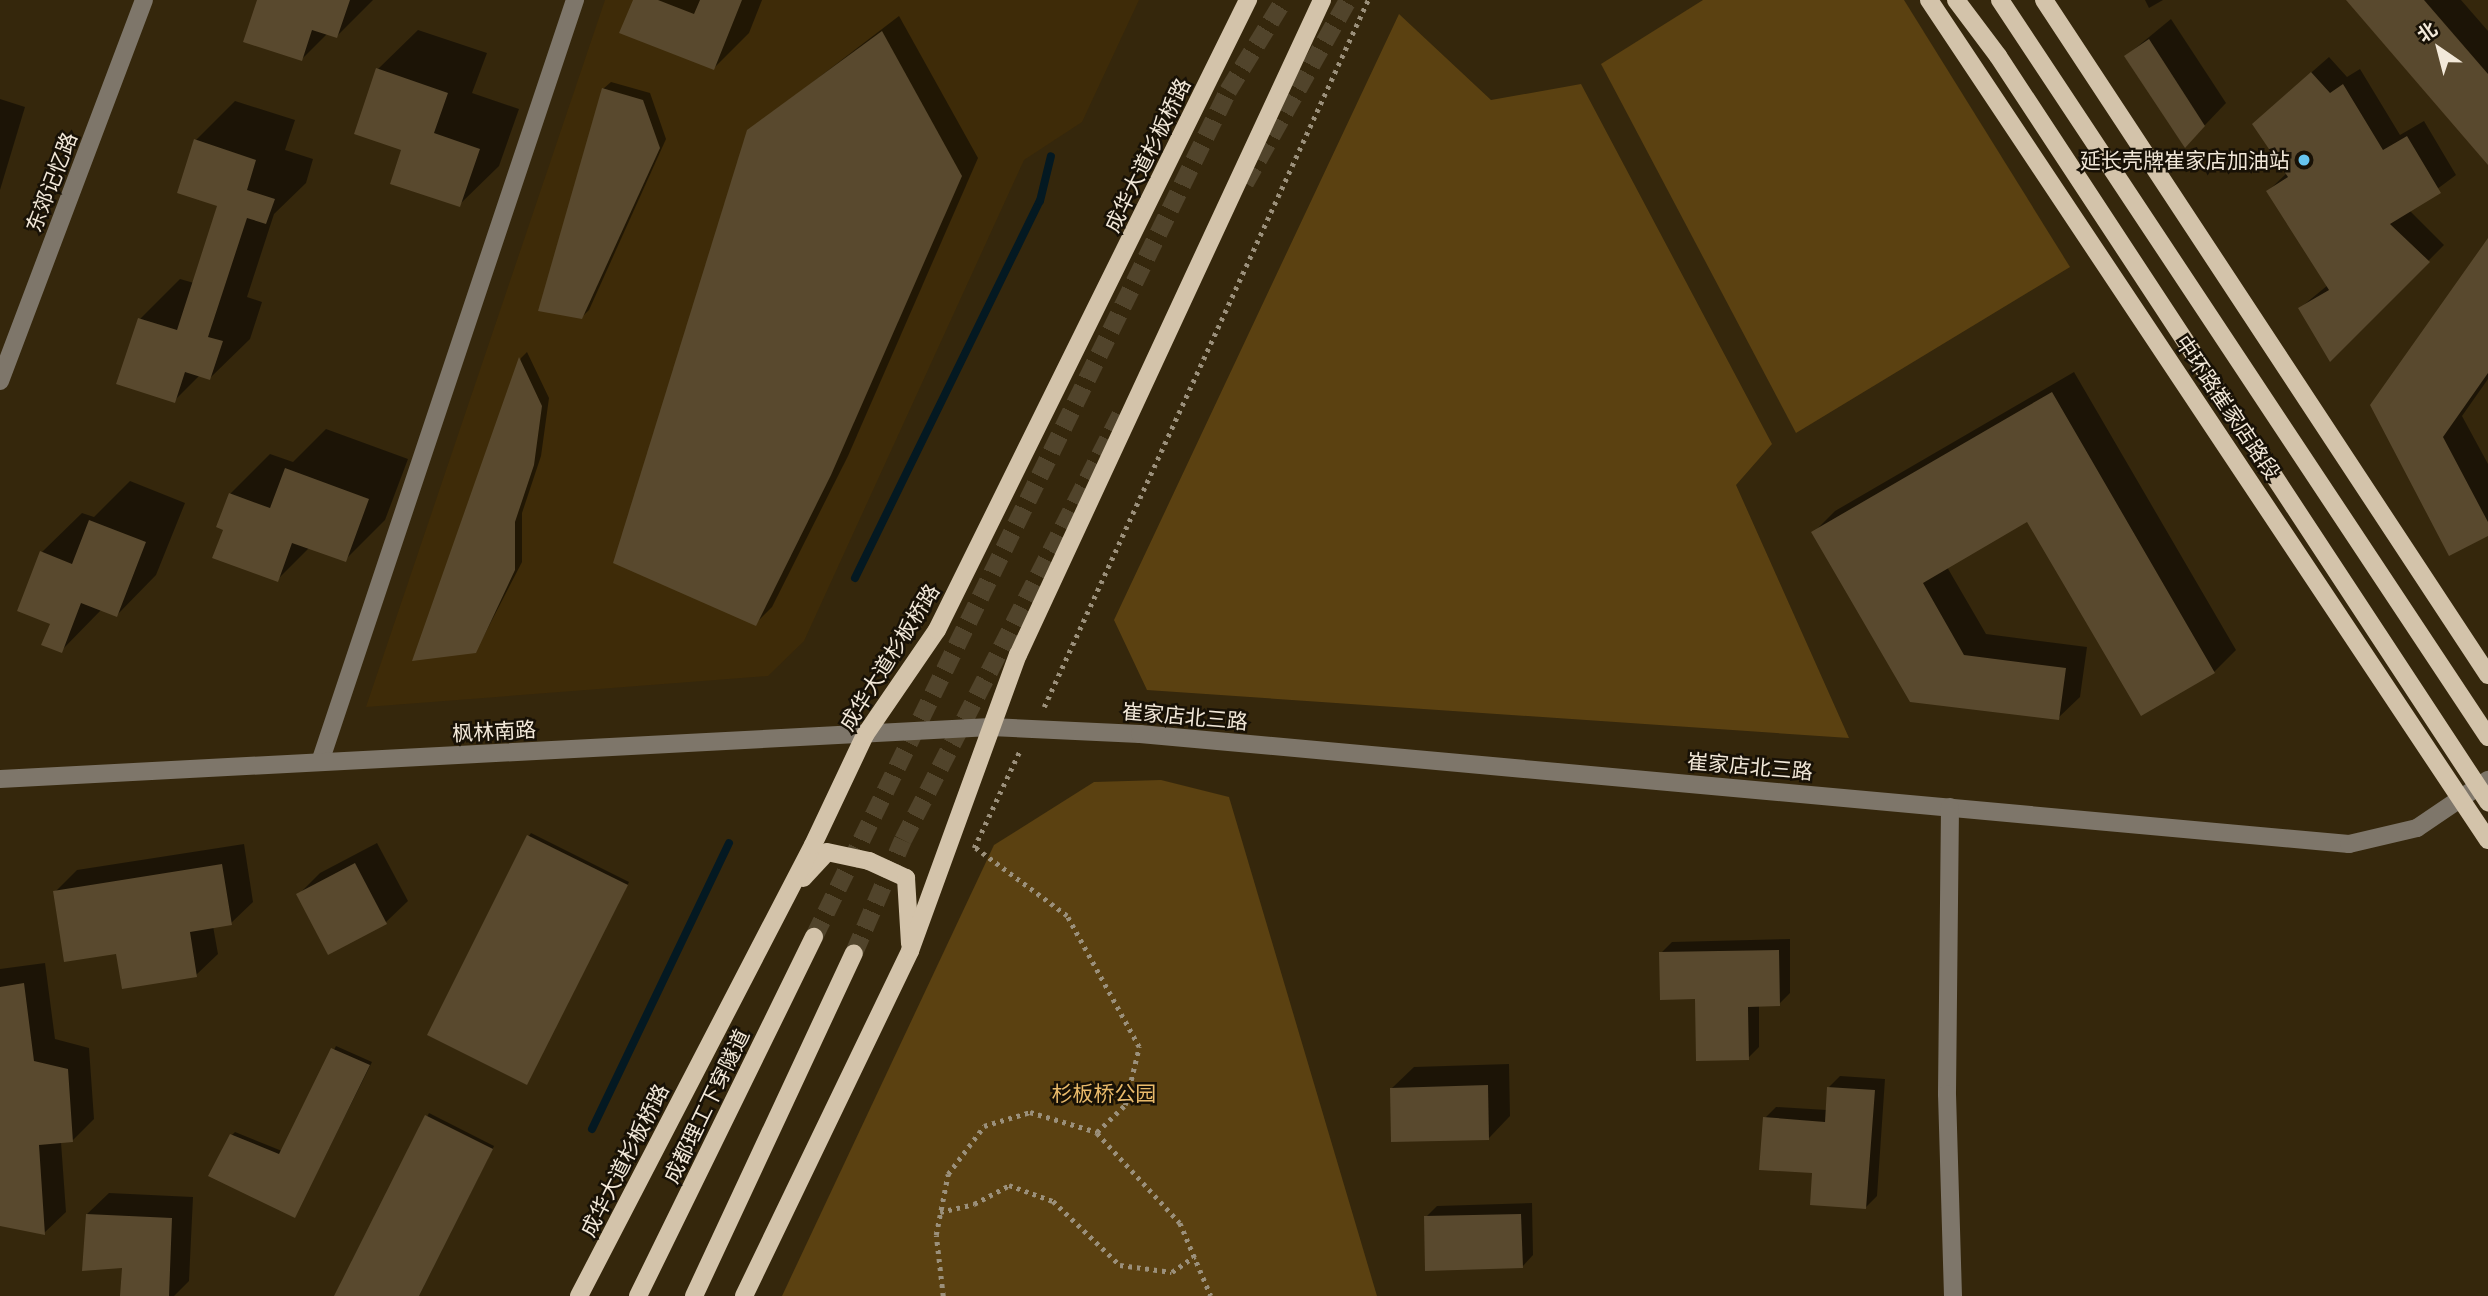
<!DOCTYPE html>
<meta charset="utf-8">
<style>
body{margin:0}
#map{position:relative;width:2488px;height:1296px;overflow:hidden;background:#35270c;font-family:"Golos Text","Noto Sans SC",sans-serif}
div>[style]{position:absolute}
[style*='--x']{left:calc(var(--x)*1px);top:calc(var(--y)*1px);width:calc(var(--w)*1px);rotate:calc(var(--a)*1deg)}
.built>*{inset:0;background:#3e2b08}
.green>*{inset:0;background:#5b4111}
.shadow>*{inset:0;background:#0007}
.stream>*{height:8px;margin:-4px;padding:0 4px;transform-origin:4px;border-radius:4px;background:#041922}
.building>*{inset:0;background:#59492e}
.major-tunnel>*{height:18px;margin-top:-9px;transform-origin:0;background:repeating-linear-gradient(90deg,#51442b 0 18px,transparent 0 27px)}
.path>*{height:4.5px;margin-top:-2.25px;transform-origin:0;background:repeating-linear-gradient(90deg,#9b907b 0 3.5px,transparent 0 8.5px)}
.minor>*{height:18px;margin:-9px;padding:0 9px;transform-origin:9px;border-radius:9px;background:#7e766a}
.major>*{height:18px;margin:-9px;padding:0 9px;transform-origin:9px;border-radius:9px;background:#d3c3aa}
.dots>*{width:19px;height:19px;translate:-50% -50%;box-sizing:border-box;border:4px solid #181106;border-radius:50%}
span{translate:-50% -50%;white-space:nowrap;text-align:center;line-height:1.15;-webkit-text-stroke:5px #181106;paint-order:stroke}
.street-label{font-size:21px;color:#f2e8d9}
.poi-label{font-size:21px;color:#f2e8d9}
.right{translate:-100% -50%;text-align:right}
.park-label{font-size:21px;color:#eabb6b}
.north{position:absolute;left:2404px;top:14px;width:70px;height:70px;-webkit-text-stroke:5px #181106;paint-order:stroke;rotate:325deg;font-size:19px;font-weight:700;line-height:28px;text-align:center;color:#f2e8d9}
.north::after{content:'';display:block;margin:auto;width:24px;height:32px;background:#f2e8d9;clip-path:polygon(50% 0,100% 100%,50% 72%,0 100%)}
</style>
<div id="map">
<div class="built">
<i style="clip-path:polygon(605px 0,1139px 0,1082px 122px,1024px 160px,804px 641px,768px 676px,366px 707px)"></i>
</div>
<div class="green">
<i style="clip-path:polygon(1703px 0,1904px 0,2070px 267px,1796px 433px,1601px 64px)"></i>
<i style="clip-path:polygon(1399px 14px,1491px 100px,1581px 84px,1772px 444px,1736px 485px,1849px 738px,1147px 690px,1114px 620px)"></i>
<i style="clip-path:polygon(1161px 780px,1229px 797px,1377px 1296px,782px 1296px,994px 845px,1094px 782px)"></i>
</div>
<div class="shadow">
<i style="clip-path:polygon(259px 0,373px 0,337px 36px,328px 33px,302px 59px)"></i>
<i style="clip-path:polygon(635px 0,762px 0,749px 33px,714px 68px)"></i>
<i style="clip-path:polygon(2145px 0,2163px 0,2149px 8px)"></i>
<i style="clip-path:polygon(2349px 0,2461px 0,2488px 31px,2488px 150px)"></i>
<i style="clip-path:polygon(899px 16px,978px 158px,848px 456px,772px 607px,755px 624px,749px 131px)"></i>
<i style="clip-path:polygon(2171px 19px,2226px 103px,2185px 146px,2126px 56px)"></i>
<i style="clip-path:polygon(418px 30px,487px 53px,472px 93px,519px 109px,499px 166px,459px 205px,403px 149px,378px 69px)"></i>
<i style="clip-path:polygon(2329px 57px,2347px 77px,2360px 69px,2400px 135px,2424px 121px,2456px 175px,2409px 210px,2444px 245px,2331px 359px,2300px 308px,2328px 285px,2268px 191px,2287px 173px,2271px 108px)"></i>
<i style="clip-path:polygon(611px 82px,650px 93px,666px 139px,589px 310px,582px 317px,603px 89px)"></i>
<i style="clip-path:polygon(0 99px,25px 107px,0 190px)"></i>
<i style="clip-path:polygon(235px 101px,295px 120px,285px 150px,313px 159px,306px 183px,274px 214px,247px 297px,262px 302px,250px 339px,210px 378px,200px 375px,174px 401px,119px 383px,140px 319px,180px 279px,194px 283px,219px 205px,196px 140px)"></i>
<i style="clip-path:polygon(2488px 241px,2488px 379px,2462px 416px,2488px 464px,2488px 534px,2372px 405px)"></i>
<i style="clip-path:polygon(527px 352px,549px 398px,541px 456px,522px 513px,522px 562px,476px 651px,414px 659px,521px 358px)"></i>
<i style="clip-path:polygon(2074px 372px,2236px 650px,2214px 672px,2028px 519px,1947px 567px,1986px 634px,2087px 647px,2080px 697px,2058px 718px,1911px 700px,1813px 533px,1835px 511px)"></i>
<i style="clip-path:polygon(326px 429px,408px 459px,385px 520px,345px 560px,310px 547px,277px 580px,225px 529px,230px 494px,270px 454px,293px 462px)"></i>
<i style="clip-path:polygon(130px 481px,185px 503px,156px 575px,117px 615px,102px 609px,61px 651px,52px 623px,42px 552px,82px 513px,94px 517px)"></i>
<i style="clip-path:polygon(531px 833px,629px 882px,527px 1083px,528px 837px)"></i>
<i style="clip-path:polygon(377px 843px,408px 901px,386px 922px,329px 953px,298px 895px,320px 873px)"></i>
<i style="clip-path:polygon(244px 844px,253px 902px,231px 923px,213px 926px,218px 954px,196px 975px,118px 952px,55px 892px,77px 870px)"></i>
<i style="clip-path:polygon(1790px 939px,1790px 993px,1779px 1004px,1759px 1005px,1759px 1047px,1748px 1058px,1661px 953px,1672px 942px)"></i>
<i style="clip-path:polygon(45px 963px,55px 1039px,89px 1048px,94px 1119px,72px 1141px,61px 1142px,66px 1212px,44px 1233px,0 1225px,0 969px)"></i>
<i style="clip-path:polygon(336px 1046px,372px 1062px,295px 1216px,232px 1135px,235px 1132px,282px 1151px)"></i>
<i style="clip-path:polygon(1509px 1064px,1510px 1116px,1489px 1138px,1392px 1088px,1414px 1067px)"></i>
<i style="clip-path:polygon(1840px 1076px,1885px 1079px,1877px 1196px,1866px 1207px,1814px 1172px,1765px 1118px,1776px 1107px,1827px 1110px,1829px 1087px)"></i>
<i style="clip-path:polygon(429px 1113px,494px 1146px,419px 1296px,336px 1296px)"></i>
<i style="clip-path:polygon(109px 1193px,193px 1197px,189px 1281px,174px 1296px,122px 1296px,124px 1266px,87px 1214px)"></i>
<i style="clip-path:polygon(1532px 1203px,1533px 1255px,1522px 1267px,1426px 1217px,1437px 1206px)"></i>
</div>
<div class="stream">
<i style="--x:855;--y:578;--w:420;--a:-63.9"></i>
<i style="--x:1040;--y:201;--w:46;--a:-76.3"></i>
<i style="--x:592;--y:1129;--w:317;--a:-64.4"></i>
</div>
<div class="building">
<i style="clip-path:polygon(257px 0,350px 0,337px 38px,312px 30px,302px 61px,243px 42px)"></i>
<i style="clip-path:polygon(633px 0,658px 0,694px 14px,700px 0,742px 0,714px 70px,619px 33px)"></i>
<i style="clip-path:polygon(2346px 0,2424px 0,2488px 74px,2488px 165px)"></i>
<i style="clip-path:polygon(882px 31px,962px 176px,831px 475px,756px 626px,613px 563px,747px 130px)"></i>
<i style="clip-path:polygon(2149px 39px,2205px 126px,2185px 148px,2124px 56px)"></i>
<i style="clip-path:polygon(376px 68px,448px 93px,434px 133px,480px 149px,460px 207px,390px 184px,401px 150px,354px 134px)"></i>
<i style="clip-path:polygon(2311px 72px,2330px 93px,2343px 84px,2383px 150px,2407px 136px,2441px 193px,2390px 224px,2430px 262px,2330px 362px,2298px 308px,2329px 290px,2266px 191px,2288px 177px,2252px 124px)"></i>
<i style="clip-path:polygon(602px 88px,643px 100px,660px 148px,582px 319px,538px 311px)"></i>
<i style="clip-path:polygon(194px 139px,256px 160px,247px 190px,275px 199px,266px 224px,247px 218px,208px 337px,223px 341px,210px 380px,185px 372px,175px 403px,116px 384px,138px 318px,177px 330px,217px 206px,177px 193px)"></i>
<i style="clip-path:polygon(2488px 238px,2488px 373px,2443px 437px,2488px 522px,2488px 536px,2449px 556px,2370px 405px)"></i>
<i style="clip-path:polygon(519px 357px,542px 406px,534px 465px,515px 522px,515px 570px,476px 653px,412px 661px)"></i>
<i style="clip-path:polygon(2052px 392px,2215px 673px,2141px 716px,2027px 522px,1923px 583px,1964px 655px,2066px 668px,2059px 720px,1910px 702px,1811px 532px)"></i>
<i style="clip-path:polygon(285px 468px,369px 499px,346px 562px,292px 543px,278px 582px,212px 558px,223px 530px,216px 527px,229px 493px,270px 508px)"></i>
<i style="clip-path:polygon(89px 520px,146px 542px,117px 617px,81px 603px,62px 653px,41px 645px,50px 624px,17px 611px,40px 551px,72px 564px)"></i>
<i style="clip-path:polygon(527px 835px,628px 885px,527px 1085px,427px 1035px)"></i>
<i style="clip-path:polygon(355px 863px,387px 924px,328px 955px,296px 894px)"></i>
<i style="clip-path:polygon(222px 864px,232px 925px,190px 932px,197px 977px,122px 989px,116px 954px,64px 962px,53px 891px)"></i>
<i style="clip-path:polygon(1779px 950px,1780px 1006px,1748px 1007px,1749px 1060px,1696px 1061px,1695px 999px,1660px 1000px,1659px 952px)"></i>
<i style="clip-path:polygon(24px 983px,34px 1061px,68px 1069px,73px 1142px,39px 1145px,45px 1235px,0 1226px,0 987px)"></i>
<i style="clip-path:polygon(331px 1048px,370px 1065px,295px 1218px,208px 1176px,230px 1134px,279px 1154px)"></i>
<i style="clip-path:polygon(1488px 1085px,1489px 1140px,1391px 1142px,1390px 1088px)"></i>
<i style="clip-path:polygon(1827px 1087px,1875px 1090px,1866px 1209px,1810px 1205px,1812px 1173px,1759px 1170px,1763px 1117px,1825px 1122px)"></i>
<i style="clip-path:polygon(425px 1115px,493px 1149px,419px 1296px,334px 1296px)"></i>
<i style="clip-path:polygon(86px 1214px,172px 1218px,169px 1296px,120px 1296px,122px 1268px,82px 1271px)"></i>
<i style="clip-path:polygon(1521px 1214px,1523px 1268px,1425px 1271px,1424px 1216px)"></i>
</div>
<div class="major-tunnel">
<i style="--x:1245;--y:183;--w:210;--a:-60.6"></i>
<i style="--x:814;--y:937;--w:942;--a:-63.92"></i>
<i style="--x:1228;--y:91;--w:107;--a:-58.4"></i>
<i style="--x:854;--y:953;--w:123;--a:-66.6"></i>
<i style="--x:903;--y:840;--w:479;--a:-62.9"></i>
</div>
<div class="path">
<i style="--x:1044;--y:707;--w:778;--a:-65.38"></i>
<i style="--x:974;--y:848;--w:110;--a:-64.8"></i>
<i style="--x:1097;--y:1133;--w:122;--a:47.3"></i>
<i style="--x:1180;--y:1223;--w:79;--a:67"></i>
<i style="--x:940;--y:1212;--w:35;--a:-13"></i>
<i style="--x:974;--y:1204;--w:40;--a:-28"></i>
<i style="--x:1009;--y:1185;--w:47;--a:20"></i>
<i style="--x:1053;--y:1201;--w:93;--a:43.7"></i>
<i style="--x:1120;--y:1265;--w:52;--a:7.7"></i>
<i style="--x:1172;--y:1272;--w:28;--a:-35"></i>
<i style="--x:943;--y:1296;--w:61;--a:-96.5"></i>
<i style="--x:936;--y:1235;--w:62;--a:-78.9"></i>
<i style="--x:948;--y:1174;--w:60;--a:-53.1"></i>
<i style="--x:984;--y:1126;--w:48;--a:-16.9"></i>
<i style="--x:1030;--y:1112;--w:70;--a:16.6"></i>
<i style="--x:1097;--y:1132;--w:39;--a:-44"></i>
<i style="--x:1125;--y:1105;--w:60;--a:-76.4"></i>
<i style="--x:1139;--y:1047;--w:149;--a:-118.8"></i>
<i style="--x:1067;--y:916;--w:116;--a:-143.4"></i>
</div>
<div class="minor">
<i style="--x:0;--y:381;--w:407;--a:-69.3"></i>
<i style="--x:320;--y:762;--w:804;--a:-71.5"></i>
<i style="--x:0;--y:779;--w:992;--a:-3"></i>
<i style="--x:991;--y:727;--w:149;--a:2.7"></i>
<i style="--x:1140;--y:734;--w:1214;--a:5.2"></i>
<i style="--x:2349;--y:844;--w:70;--a:-13.2"></i>
<i style="--x:2417;--y:828;--w:86;--a:-34.1"></i>
<i style="--x:1950;--y:807;--w:287;--a:90.6"></i>
<i style="--x:1947;--y:1094;--w:202;--a:88.3"></i>
</div>
<div class="major">
<i style="--x:1929;--y:0;--w:1009;--a:56.36"></i>
<i style="--x:1956;--y:0;--w:70;--a:53.1"></i>
<i style="--x:1998;--y:56;--w:893;--a:56.7"></i>
<i style="--x:2000;--y:0;--w:884;--a:56.49"></i>
<i style="--x:2044;--y:0;--w:808;--a:56.66"></i>
<i style="--x:803;--y:878;--w:35;--a:-47"></i>
<i style="--x:827;--y:852;--w:43;--a:12.1"></i>
<i style="--x:869;--y:861;--w:41;--a:24.7"></i>
<i style="--x:906;--y:878;--w:66;--a:86.5"></i>
<i style="--x:579;--y:1296;--w:508;--a:-62.58"></i>
<i style="--x:813;--y:845;--w:122;--a:-64.7"></i>
<i style="--x:865;--y:735;--w:127;--a:-55.6"></i>
<i style="--x:937;--y:630;--w:703;--a:-63.73"></i>
<i style="--x:638;--y:1296;--w:400;--a:-63.9"></i>
<i style="--x:694;--y:1296;--w:378;--a:-65"></i>
<i style="--x:744;--y:1296;--w:383;--a:-64.3"></i>
<i style="--x:910;--y:951;--w:315;--a:-70"></i>
<i style="--x:1018;--y:655;--w:722;--a:-65.1"></i>
</div>
<div class="dots">
<i style="left:2304px;top:160px;background:#66c4ef"></i>
</div>
<div class="street-label">
<span style="left:1147px;top:155px;rotate:-64deg">成华大道杉板桥路</span>
<span style="left:51px;top:182px;rotate:-69deg">东郊记忆路</span>
<span style="left:2228px;top:407px;rotate:56deg">中环路崔家店路段</span>
<span style="left:889px;top:657px;rotate:-58deg">成华大道杉板桥路</span>
<span style="left:1185px;top:716px;rotate:5deg">崔家店北三路</span>
<span style="left:494px;top:731px;rotate:-3deg">枫林南路</span>
<span style="left:1750px;top:766px;rotate:5deg">崔家店北三路</span>
<span style="left:706px;top:1106px;rotate:-64deg">成都理工下穿隧道</span>
<span style="left:624px;top:1160px;rotate:-63deg">成华大道杉板桥路</span>
</div>
<div class="poi-label">
<span class="right" style="left:2290px;top:160px">延长壳牌崔家店加油站</span>
</div>
<div class="park-label">
<span style="left:1104px;top:1093px">杉板桥公园</span>
</div>
<div class="north">北</div>
</div>
